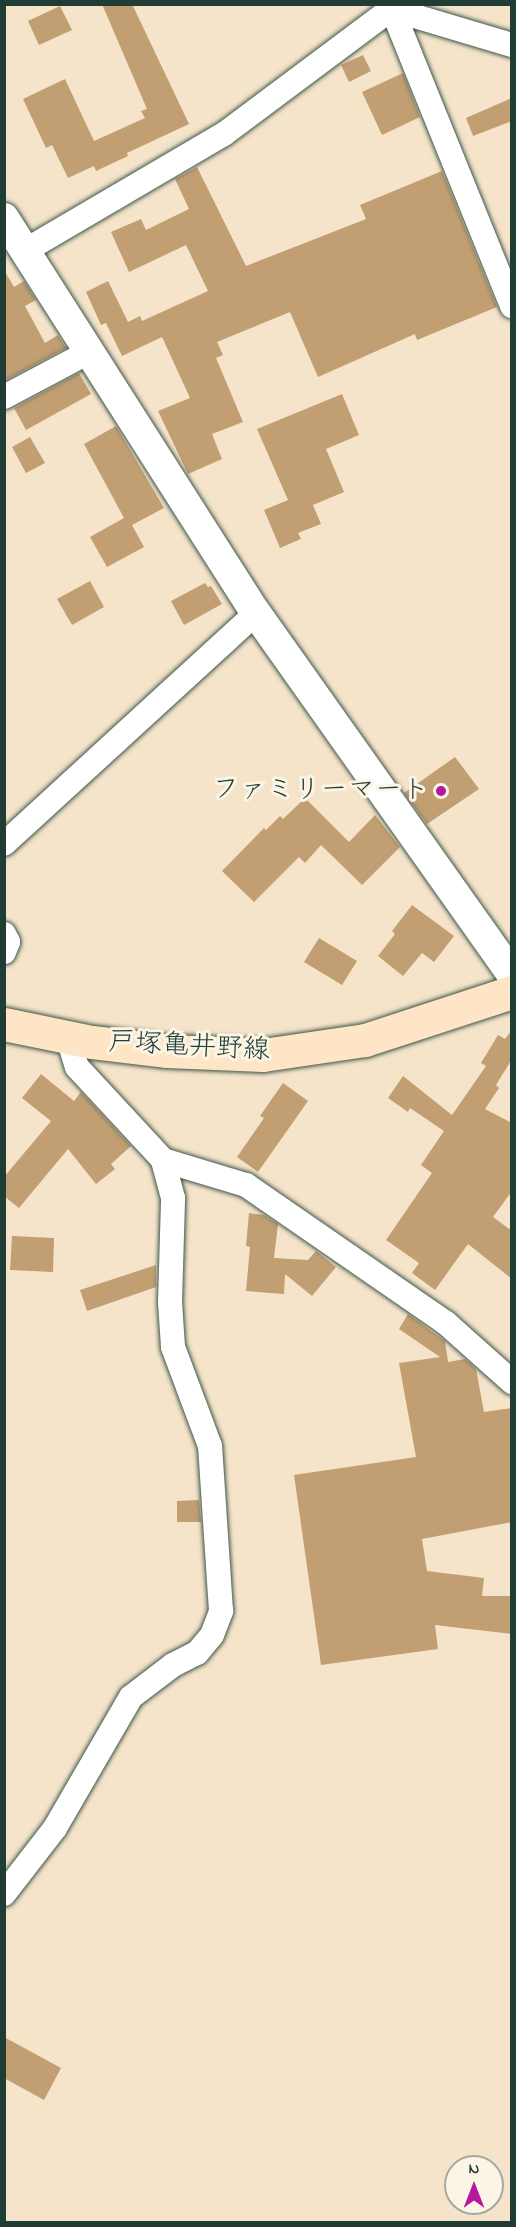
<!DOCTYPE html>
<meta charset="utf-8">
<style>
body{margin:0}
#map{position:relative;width:516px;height:2227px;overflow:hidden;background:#f5e4ca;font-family:"Indie Flower","Klee One",sans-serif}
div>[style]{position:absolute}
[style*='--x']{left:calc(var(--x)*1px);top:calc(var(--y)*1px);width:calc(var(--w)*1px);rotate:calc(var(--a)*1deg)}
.building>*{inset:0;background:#c19f73}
.roads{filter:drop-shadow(0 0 2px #3f564a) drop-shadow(0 0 2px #3f564a)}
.minor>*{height:24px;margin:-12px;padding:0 12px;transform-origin:12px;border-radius:12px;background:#fff}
.tertiary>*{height:30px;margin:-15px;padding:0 15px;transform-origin:15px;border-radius:15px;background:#fff}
.secondary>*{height:33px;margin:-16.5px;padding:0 16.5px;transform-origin:16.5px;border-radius:16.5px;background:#fde5c5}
.dots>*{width:16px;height:16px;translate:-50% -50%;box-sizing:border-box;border:3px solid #fcf5e5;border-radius:50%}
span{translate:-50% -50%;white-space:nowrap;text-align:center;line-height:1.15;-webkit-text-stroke:6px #fcf5e5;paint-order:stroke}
.poi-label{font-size:27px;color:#1f3d34}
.right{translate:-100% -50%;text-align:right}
.street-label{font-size:27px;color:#1f3d34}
.frame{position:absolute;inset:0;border:6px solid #1f3d34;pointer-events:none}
.north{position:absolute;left:444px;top:2155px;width:60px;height:60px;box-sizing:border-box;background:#fcf5e5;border:2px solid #a4ab9e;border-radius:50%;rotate:0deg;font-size:16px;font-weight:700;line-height:24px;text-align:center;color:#1f3d34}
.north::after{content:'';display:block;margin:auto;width:21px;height:27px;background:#b5179e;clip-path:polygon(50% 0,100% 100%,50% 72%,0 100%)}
</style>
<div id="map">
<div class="building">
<i style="clip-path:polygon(102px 4px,132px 4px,189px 124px,127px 153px,128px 156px,96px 171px,94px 166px,68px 178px,52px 145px,46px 148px,23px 99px,65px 79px,94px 141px,145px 118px,141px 111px,147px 109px)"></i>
<i style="clip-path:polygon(60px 6px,72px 30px,39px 45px,28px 21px)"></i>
<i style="clip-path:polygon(363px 55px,371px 71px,349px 82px,341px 65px)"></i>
<i style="clip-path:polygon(403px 73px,420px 117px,382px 135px,362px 92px)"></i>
<i style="clip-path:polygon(512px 98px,512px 121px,473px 136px,466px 118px)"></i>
<i style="clip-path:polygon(197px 167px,246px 266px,366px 219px,360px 205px,442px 171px,497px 307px,417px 340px,415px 334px,318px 377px,290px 312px,217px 342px,223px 355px,216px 358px,243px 422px,212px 434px,222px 459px,188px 474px,158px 411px,190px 398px,162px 337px,122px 356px,106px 323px,101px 325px,86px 292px,108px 281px,128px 322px,140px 316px,142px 321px,208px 291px,186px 245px,129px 272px,111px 232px,141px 219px,146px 230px,189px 209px,175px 179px)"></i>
<i style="clip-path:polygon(4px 270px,14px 287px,24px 281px,36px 300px,25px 306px,45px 343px,58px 335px,66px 348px,4px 381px)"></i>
<i style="clip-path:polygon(79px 373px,91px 394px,26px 430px,14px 408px)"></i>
<i style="clip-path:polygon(342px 394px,359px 435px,326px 449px,344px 492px,313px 505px,321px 524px,298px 533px,301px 539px,280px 548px,264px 510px,288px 500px,257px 429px)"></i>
<i style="clip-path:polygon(116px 426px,164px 508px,132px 525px,144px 547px,107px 567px,90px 537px,124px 518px,84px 444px)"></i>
<i style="clip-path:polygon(30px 437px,45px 463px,26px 473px,12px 447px)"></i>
<i style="clip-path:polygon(90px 581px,104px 607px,72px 625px,57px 599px)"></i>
<i style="clip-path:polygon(205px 583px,208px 587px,211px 586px,222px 604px,184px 625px,171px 601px)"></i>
<i style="clip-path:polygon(455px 757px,479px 789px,427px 824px,404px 793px)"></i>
<i style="clip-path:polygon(305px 798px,349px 842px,375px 815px,400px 847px,362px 885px,321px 845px,305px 863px,299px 857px,254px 902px,222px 871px,264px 828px,266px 830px,280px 816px,283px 819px)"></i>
<i style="clip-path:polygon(412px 905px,454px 936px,434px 962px,422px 953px,403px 976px,378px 956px,395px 934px,392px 931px)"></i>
<i style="clip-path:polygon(319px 938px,357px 961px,342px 985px,304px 962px)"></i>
<i style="clip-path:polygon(512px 1030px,512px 1059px,496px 1085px,499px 1088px,485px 1109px,512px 1123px,512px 1191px,493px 1217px,512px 1231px,512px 1279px,468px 1244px,435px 1290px,412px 1273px,419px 1263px,386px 1240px,432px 1173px,421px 1165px,444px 1131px,410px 1108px,408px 1112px,388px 1098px,403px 1076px,452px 1115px,486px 1066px,481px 1063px,498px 1035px,505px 1039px)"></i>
<i style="clip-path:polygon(41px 1074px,74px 1101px,81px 1092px,131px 1146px,111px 1164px,115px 1169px,96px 1184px,68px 1149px,19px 1208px,4px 1196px,4px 1177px,51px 1121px,22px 1098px)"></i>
<i style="clip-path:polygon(283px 1083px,308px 1101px,258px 1172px,237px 1157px,264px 1118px,260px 1116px)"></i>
<i style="clip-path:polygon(249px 1213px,264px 1215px,278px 1224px,274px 1258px,308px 1260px,316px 1251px,336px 1267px,312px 1296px,285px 1274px,284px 1294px,246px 1291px,250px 1247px,246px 1246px)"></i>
<i style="clip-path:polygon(12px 1236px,54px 1238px,53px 1272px,10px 1270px)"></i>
<i style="clip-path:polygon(156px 1265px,156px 1287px,87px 1311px,80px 1290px)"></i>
<i style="clip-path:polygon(408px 1314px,445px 1341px,448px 1362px,465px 1359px,476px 1369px,484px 1412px,512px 1408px,512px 1522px,422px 1539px,427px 1571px,484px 1578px,482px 1596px,512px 1596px,512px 1634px,435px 1625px,438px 1649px,321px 1665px,294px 1475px,416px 1457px,399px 1363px,440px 1357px,399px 1329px)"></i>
<i style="clip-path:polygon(199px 1500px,201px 1522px,177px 1522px,177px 1501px)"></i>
<i style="clip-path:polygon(4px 2037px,61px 2068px,44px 2100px,4px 2078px)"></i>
</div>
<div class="roads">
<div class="minor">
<i style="--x:390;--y:4;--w:326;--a:68"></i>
<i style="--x:26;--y:250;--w:229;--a:-30.4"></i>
<i style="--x:224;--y:134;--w:209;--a:-36.8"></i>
<i style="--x:391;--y:9;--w:126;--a:16.6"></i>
<i style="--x:4;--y:397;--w:96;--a:-27.9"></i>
<i style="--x:4;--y:844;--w:342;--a:-42.5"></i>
<i style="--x:4;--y:934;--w:9;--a:63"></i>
<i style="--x:8;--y:942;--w:11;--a:112"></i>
<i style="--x:68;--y:1038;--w:30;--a:73"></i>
<i style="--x:77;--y:1067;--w:127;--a:47.2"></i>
<i style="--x:163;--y:1160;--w:87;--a:16.8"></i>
<i style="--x:246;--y:1185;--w:243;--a:34.6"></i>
<i style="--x:446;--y:1323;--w:89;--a:41.8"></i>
<i style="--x:4;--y:1894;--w:83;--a:-52.3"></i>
<i style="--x:55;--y:1828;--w:151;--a:-59.9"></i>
<i style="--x:131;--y:1697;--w:53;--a:-37.3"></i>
<i style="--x:173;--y:1665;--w:27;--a:-27"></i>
<i style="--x:197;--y:1653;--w:23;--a:-50"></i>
<i style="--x:212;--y:1635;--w:26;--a:-69"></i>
<i style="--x:221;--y:1611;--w:165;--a:-93.8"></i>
<i style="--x:210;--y:1446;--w:106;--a:-110.5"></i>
<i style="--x:173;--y:1347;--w:45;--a:-93.8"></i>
<i style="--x:170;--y:1302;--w:104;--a:-88.3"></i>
<i style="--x:173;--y:1198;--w:39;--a:-105"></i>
</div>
<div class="tertiary">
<i style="--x:4;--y:218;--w:469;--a:57.5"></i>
<i style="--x:256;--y:613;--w:443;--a:54.7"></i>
</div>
<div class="secondary">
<i style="--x:4;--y:1024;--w:90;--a:11.6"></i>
<i style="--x:92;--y:1042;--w:76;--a:6.8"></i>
<i style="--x:167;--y:1051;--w:96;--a:2.4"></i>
<i style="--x:263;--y:1055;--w:103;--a:-8.4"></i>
<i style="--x:365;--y:1040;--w:155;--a:-18.1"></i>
</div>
</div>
<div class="dots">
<i style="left:441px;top:791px;background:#b5179e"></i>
</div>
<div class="poi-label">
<span class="right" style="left:429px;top:791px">ファミリーマート</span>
</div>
<div class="street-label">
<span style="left:189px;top:1047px;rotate:3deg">戸塚亀井野線</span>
</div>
<div class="frame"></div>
<div class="north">N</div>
</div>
